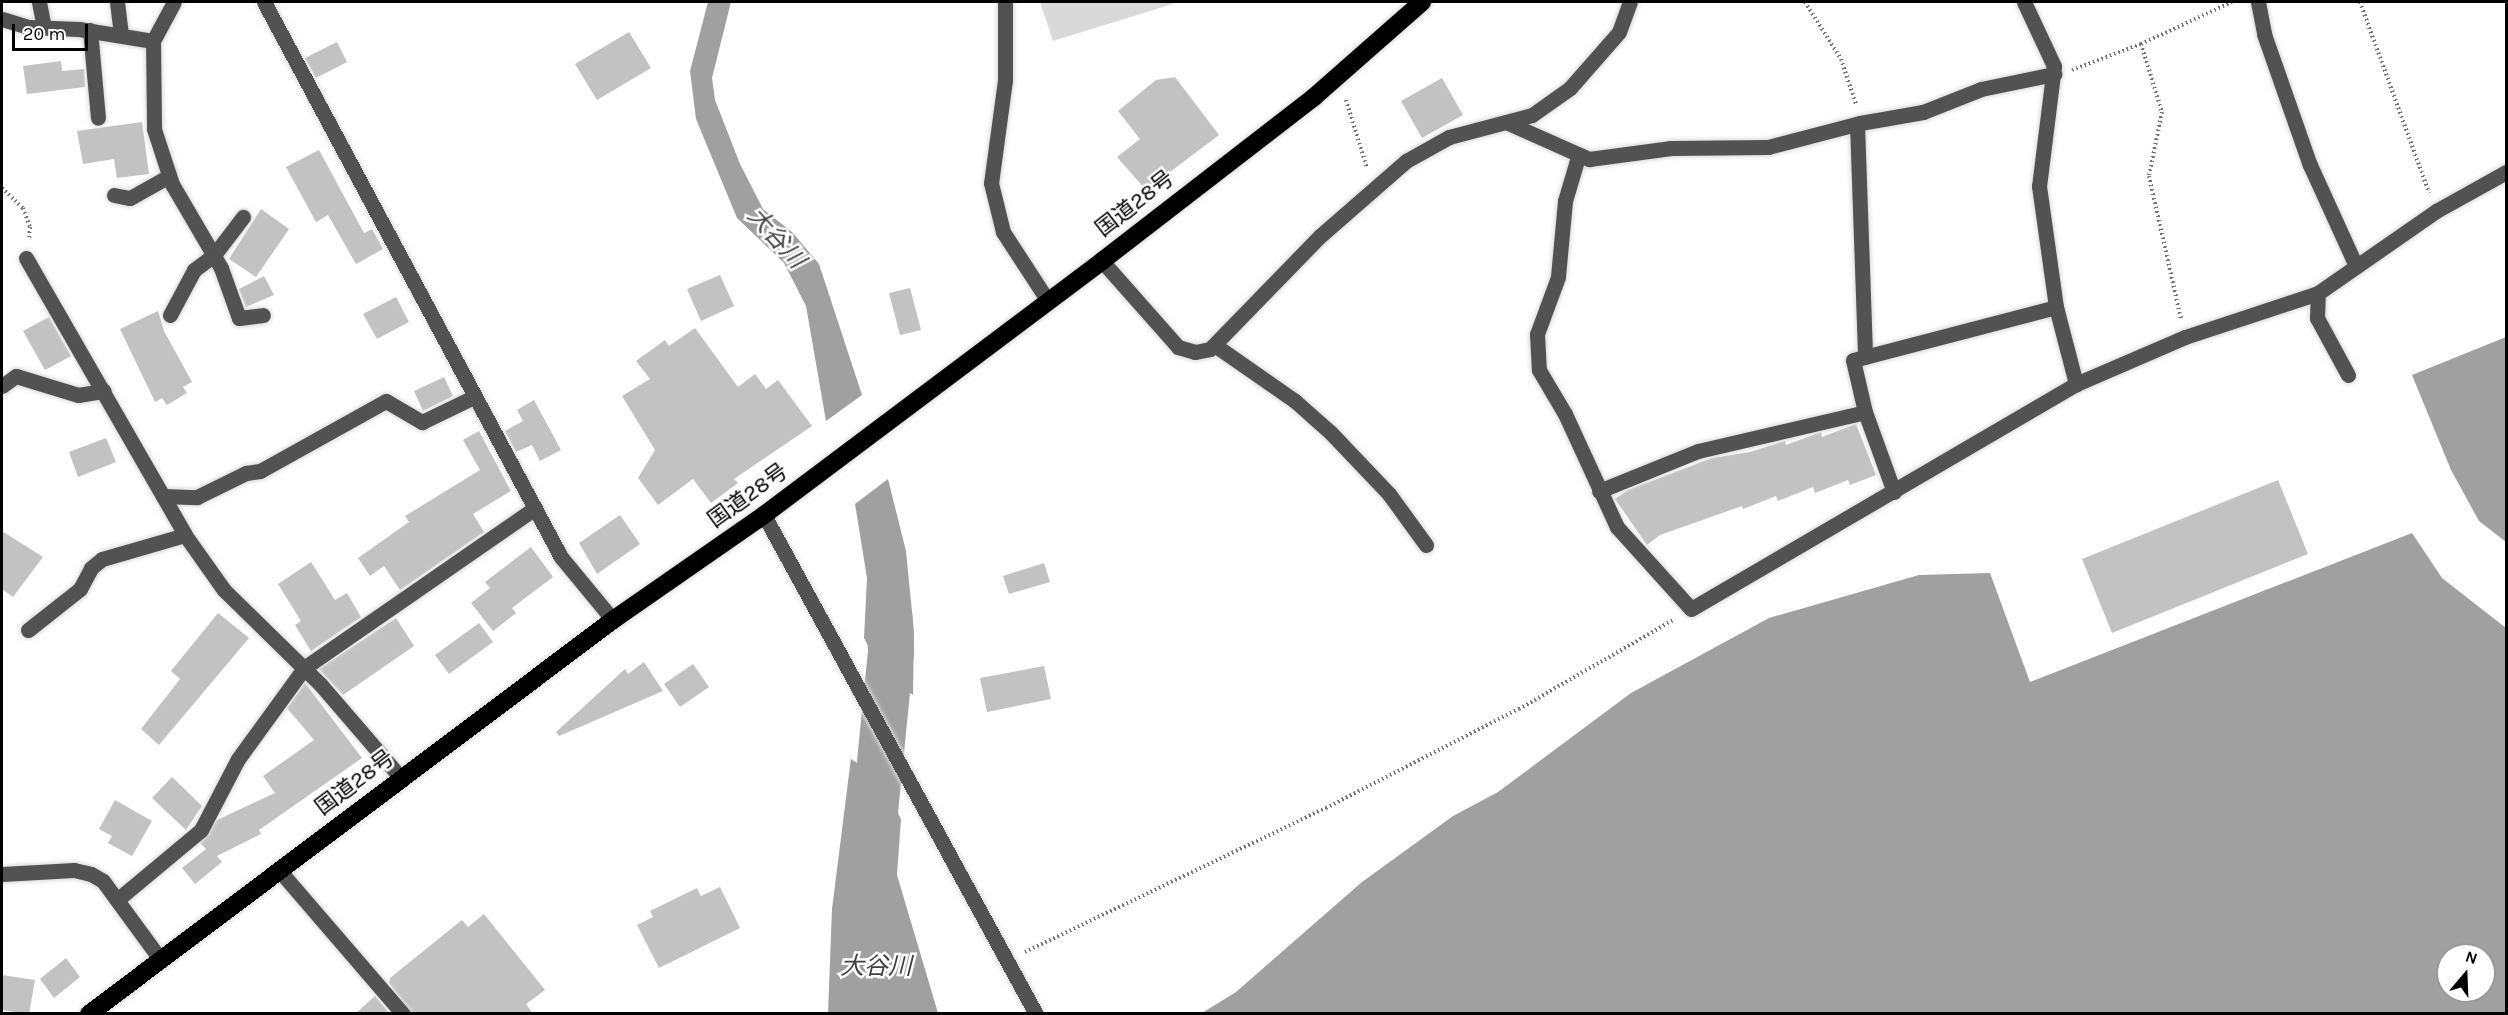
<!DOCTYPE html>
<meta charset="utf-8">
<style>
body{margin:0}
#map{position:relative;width:2508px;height:1015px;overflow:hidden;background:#fff;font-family:Karla,"Noto Sans JP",sans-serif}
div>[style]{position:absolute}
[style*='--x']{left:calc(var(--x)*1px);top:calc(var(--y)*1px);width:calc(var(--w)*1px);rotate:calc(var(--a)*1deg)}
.green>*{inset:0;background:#d9d9d9}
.water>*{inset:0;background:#a0a0a0}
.pier>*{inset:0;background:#fff}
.river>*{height:46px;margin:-23px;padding:0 23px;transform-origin:23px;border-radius:23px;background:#a0a0a0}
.building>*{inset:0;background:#c2c2c2}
.path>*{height:4px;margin-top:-2px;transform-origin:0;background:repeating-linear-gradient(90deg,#747474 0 1.5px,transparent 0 4.5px)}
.roads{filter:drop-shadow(0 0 2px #dbdbdb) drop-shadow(0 0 2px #dbdbdb)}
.minor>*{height:15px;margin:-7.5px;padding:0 7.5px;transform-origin:7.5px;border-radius:7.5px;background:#525252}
.highway>*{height:18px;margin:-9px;padding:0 9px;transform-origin:9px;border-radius:9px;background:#000}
span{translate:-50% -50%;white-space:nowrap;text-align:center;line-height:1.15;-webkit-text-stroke:5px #fff;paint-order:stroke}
.street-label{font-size:22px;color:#000}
.water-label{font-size:24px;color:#414141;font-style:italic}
.frame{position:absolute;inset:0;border:3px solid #000;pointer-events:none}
.north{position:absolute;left:2436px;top:943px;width:60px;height:60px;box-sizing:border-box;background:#fff;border:2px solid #999;border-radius:50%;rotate:19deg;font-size:16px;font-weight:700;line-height:24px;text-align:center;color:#000}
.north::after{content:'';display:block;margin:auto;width:21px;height:27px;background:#000;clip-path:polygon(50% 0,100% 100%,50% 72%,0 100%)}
.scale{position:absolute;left:12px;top:24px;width:76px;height:27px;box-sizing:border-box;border:3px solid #000;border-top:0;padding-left:8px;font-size:18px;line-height:21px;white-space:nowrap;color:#000;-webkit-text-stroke:4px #fff;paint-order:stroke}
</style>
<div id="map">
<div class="green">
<i style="clip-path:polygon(1040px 2px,1179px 2px,1053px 41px)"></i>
</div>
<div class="water">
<i style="clip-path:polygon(708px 2px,731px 2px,712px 78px,715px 100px,740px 164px,763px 209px,793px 233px,819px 264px,862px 395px,826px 421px,806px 306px,784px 263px,737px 218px,696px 119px,690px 71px)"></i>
<i style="clip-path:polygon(2506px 337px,2506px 542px,2479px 521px,2451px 470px,2412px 375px)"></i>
<i style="clip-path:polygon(888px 479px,906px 551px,914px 632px,913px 695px,881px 672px,864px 638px,867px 578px,855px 504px)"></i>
<i style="clip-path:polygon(evenodd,2412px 533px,2442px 578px,2506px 628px,2506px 1013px,1202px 1013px,1236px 992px,1362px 882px,1453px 816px,1498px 792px,1631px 693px,1769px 618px,1919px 575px,1990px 573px,2030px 682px,2412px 533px,2448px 955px,2484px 955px,2484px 991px,2448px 991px,2448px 955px)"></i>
<i style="clip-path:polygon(851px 758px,881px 779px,901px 819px,897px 875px,938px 1013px,828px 1014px,832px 909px)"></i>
</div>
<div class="pier">
<i style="clip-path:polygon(862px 635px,881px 672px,915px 697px,878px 674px)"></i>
<i style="clip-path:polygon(852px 756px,883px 777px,904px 825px,881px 779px,848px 757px)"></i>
</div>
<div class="river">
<i style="--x:872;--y:842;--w:193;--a:-84.3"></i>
<i style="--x:891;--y:650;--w:36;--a:-93"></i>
</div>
<div class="building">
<i style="clip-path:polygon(629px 32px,651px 68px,597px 100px,575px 64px)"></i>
<i style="clip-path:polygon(337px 42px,347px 62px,316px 78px,305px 58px)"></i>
<i style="clip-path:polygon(61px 61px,62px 71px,84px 69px,85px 87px,27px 94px,23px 66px)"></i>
<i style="clip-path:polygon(1175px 77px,1219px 135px,1146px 190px,1117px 157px,1140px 139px,1118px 111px,1156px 80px)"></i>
<i style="clip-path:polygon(1442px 78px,1463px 115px,1422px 138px,1401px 101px)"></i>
<i style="clip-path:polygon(142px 122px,149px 174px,117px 178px,114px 159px,83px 164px,77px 131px)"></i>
<i style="clip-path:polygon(319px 150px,364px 233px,372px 229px,383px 249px,356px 264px,328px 215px,316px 222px,286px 167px)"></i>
<i style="clip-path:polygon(261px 209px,289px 229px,256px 277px,229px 259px)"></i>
<i style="clip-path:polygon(720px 275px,734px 306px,701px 321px,687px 289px)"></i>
<i style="clip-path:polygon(264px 276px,274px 295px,246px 307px,239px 289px)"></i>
<i style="clip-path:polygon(910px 288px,921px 330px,900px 335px,889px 293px)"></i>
<i style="clip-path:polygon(396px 297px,409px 322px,377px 339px,363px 314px)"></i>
<i style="clip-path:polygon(158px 311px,164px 331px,192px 382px,183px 387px,187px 393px,167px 405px,162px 398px,155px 402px,120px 329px)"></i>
<i style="clip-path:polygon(49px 317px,71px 356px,45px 370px,23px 331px)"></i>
<i style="clip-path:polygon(695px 328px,738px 387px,755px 374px,766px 389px,778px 380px,812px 426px,734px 479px,738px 483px,711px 503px,693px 479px,658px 505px,638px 478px,655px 450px,622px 396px,650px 379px,636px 361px,665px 340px,669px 346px)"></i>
<i style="clip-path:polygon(444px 377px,453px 396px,423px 411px,414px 391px)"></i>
<i style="clip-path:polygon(534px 400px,561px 450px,540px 461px,532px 445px,516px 452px,505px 431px,523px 421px,517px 410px)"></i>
<i style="clip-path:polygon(1856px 424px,1876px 475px,1850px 485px,1848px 480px,1815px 493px,1813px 487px,1778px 501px,1776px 496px,1743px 509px,1742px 506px,1660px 535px,1647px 545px,1615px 499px,1628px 490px,1712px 458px,1750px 452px,1785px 441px,1786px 445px,1821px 432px,1822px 437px)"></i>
<i style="clip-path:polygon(479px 431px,511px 491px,473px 514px,484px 532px,400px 590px,384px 566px,370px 576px,358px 558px,409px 522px,405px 516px,480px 470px,463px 440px)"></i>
<i style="clip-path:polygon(106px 438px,116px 462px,78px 477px,69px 452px)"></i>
<i style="clip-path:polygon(2278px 480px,2308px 554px,2112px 633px,2082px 559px)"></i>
<i style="clip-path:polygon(620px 515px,640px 544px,597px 574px,579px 543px)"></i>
<i style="clip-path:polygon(2px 531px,43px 557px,13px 597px,2px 589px)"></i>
<i style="clip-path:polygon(531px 547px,553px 577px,512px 608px,516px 613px,493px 631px,471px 603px,490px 588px,485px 582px)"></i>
<i style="clip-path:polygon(311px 562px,335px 600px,347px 593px,361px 617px,311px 651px,295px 625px,301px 621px,278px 584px)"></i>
<i style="clip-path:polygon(1044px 563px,1050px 582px,1009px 594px,1003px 576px)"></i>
<i style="clip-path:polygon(218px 613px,249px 638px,159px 745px,141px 729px,180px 679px,171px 671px)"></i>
<i style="clip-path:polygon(396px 618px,414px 646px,343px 695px,319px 669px)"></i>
<i style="clip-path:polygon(479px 623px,493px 642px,449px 674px,435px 655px)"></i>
<i style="clip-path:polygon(644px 662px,663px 691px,559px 736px,556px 732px,625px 669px,628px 674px)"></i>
<i style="clip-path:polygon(693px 664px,709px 687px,680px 707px,664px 684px)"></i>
<i style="clip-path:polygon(1044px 666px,1051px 699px,987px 712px,980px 678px)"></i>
<i style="clip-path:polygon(305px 683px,362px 758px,259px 830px,261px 834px,217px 856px,222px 862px,195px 884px,182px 868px,206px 849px,200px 843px,217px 820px,275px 793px,263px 776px,314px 740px,287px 708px)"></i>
<i style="clip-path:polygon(172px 777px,202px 806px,186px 830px,152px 798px)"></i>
<i style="clip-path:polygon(115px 800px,152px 821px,132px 856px,108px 843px,112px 836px,99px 829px)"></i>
<i style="clip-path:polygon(720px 887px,740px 928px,659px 968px,637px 925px,653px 917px,650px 911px,697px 888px,701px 896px)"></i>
<i style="clip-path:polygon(484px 914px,545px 990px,526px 1004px,533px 1014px,413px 1014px,389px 983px,390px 978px,462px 920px,468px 927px)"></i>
<i style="clip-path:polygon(66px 958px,80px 977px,54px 998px,40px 979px)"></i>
<i style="clip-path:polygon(2px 975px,35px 980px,29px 1014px,2px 1010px)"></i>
<i style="clip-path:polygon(375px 996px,390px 1014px,355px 1014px)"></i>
</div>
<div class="path">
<i style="--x:1805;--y:2;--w:67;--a:57.7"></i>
<i style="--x:1841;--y:59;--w:47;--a:71.6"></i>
<i style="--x:2360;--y:2;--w:203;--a:70.1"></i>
<i style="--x:2141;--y:44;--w:71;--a:72.8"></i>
<i style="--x:2162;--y:112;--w:65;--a:101.5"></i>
<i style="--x:2149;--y:176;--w:147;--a:77.4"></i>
<i style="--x:2072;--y:70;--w:74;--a:-20.6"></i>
<i style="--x:2141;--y:44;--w:100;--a:-24.8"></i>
<i style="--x:1346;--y:100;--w:71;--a:72.8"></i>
<i style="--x:2;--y:188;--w:29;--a:44"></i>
<i style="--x:23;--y:208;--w:20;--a:70"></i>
<i style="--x:30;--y:227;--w:12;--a:95"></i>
<i style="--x:1025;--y:952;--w:334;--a:-25.6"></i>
<i style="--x:1326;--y:808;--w:217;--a:-27.2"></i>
<i style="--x:1519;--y:709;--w:180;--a:-30"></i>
</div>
<div class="roads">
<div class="minor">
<i style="--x:39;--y:2;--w:25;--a:79"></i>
<i style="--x:117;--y:2;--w:33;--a:83"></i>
<i style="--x:264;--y:2;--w:629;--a:61.85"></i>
<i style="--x:561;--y:557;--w:82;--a:50.5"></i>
<i style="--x:1005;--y:2;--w:78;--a:90"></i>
<i style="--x:1005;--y:80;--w:104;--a:97.7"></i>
<i style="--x:991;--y:183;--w:50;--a:76.2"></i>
<i style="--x:1003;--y:232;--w:82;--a:56.9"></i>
<i style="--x:2024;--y:2;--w:71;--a:64.9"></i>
<i style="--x:2054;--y:66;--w:121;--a:97.1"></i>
<i style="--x:2039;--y:186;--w:122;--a:82"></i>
<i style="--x:2056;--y:307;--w:80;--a:75.4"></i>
<i style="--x:2258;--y:2;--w:33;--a:79"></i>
<i style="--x:2264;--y:34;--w:139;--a:70.7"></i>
<i style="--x:2310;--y:165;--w:111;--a:65.5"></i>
<i style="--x:2;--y:19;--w:28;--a:17"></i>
<i style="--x:29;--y:27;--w:50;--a:2.3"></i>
<i style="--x:79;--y:29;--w:75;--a:9.2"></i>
<i style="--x:153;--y:41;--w:44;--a:-61.7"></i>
<i style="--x:90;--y:30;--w:88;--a:84.8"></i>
<i style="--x:153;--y:41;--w:88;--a:89.3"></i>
<i style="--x:154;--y:129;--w:58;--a:71.9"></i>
<i style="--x:172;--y:184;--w:97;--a:59.7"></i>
<i style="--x:221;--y:268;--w:53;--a:70.2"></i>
<i style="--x:239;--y:318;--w:24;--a:-7"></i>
<i style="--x:1508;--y:123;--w:89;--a:24"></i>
<i style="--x:1589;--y:159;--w:83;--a:-7.6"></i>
<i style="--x:1671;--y:148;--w:97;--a:-0.6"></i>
<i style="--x:1768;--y:147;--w:95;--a:-14.6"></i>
<i style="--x:1860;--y:123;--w:64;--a:-9.9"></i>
<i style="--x:1923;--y:112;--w:62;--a:-21.6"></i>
<i style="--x:1981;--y:89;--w:75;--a:-11.6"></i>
<i style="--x:1857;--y:124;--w:233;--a:88"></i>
<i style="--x:1578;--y:157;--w:46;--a:106.5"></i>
<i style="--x:1565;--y:201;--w:76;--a:95.3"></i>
<i style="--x:1558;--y:277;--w:61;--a:110.2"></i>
<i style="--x:1537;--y:334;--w:36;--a:87"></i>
<i style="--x:1539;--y:370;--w:51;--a:59.4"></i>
<i style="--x:1565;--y:414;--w:124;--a:65.3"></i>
<i style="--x:1617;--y:527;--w:110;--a:47.9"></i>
<i style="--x:1691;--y:609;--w:446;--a:-30.3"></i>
<i style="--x:2076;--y:384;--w:119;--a:-23.3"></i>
<i style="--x:2185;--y:337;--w:140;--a:-18.3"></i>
<i style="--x:114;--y:195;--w:16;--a:11"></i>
<i style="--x:130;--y:198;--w:45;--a:-29.4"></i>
<i style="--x:26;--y:258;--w:319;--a:60.1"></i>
<i style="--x:185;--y:535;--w:67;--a:54.7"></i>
<i style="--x:224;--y:590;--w:136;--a:44.4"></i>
<i style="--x:321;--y:685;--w:123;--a:49.3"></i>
<i style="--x:1102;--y:261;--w:115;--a:48.5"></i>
<i style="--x:1178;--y:347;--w:18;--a:16"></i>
<i style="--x:1195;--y:352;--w:15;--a:-11"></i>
<i style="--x:1210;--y:349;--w:158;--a:-45.8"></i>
<i style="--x:1320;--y:236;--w:114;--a:-41.1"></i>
<i style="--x:1406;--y:161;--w:49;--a:-29.2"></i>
<i style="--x:1449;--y:137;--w:86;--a:-14.8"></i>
<i style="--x:1532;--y:115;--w:47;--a:-35.4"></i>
<i style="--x:1570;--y:88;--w:74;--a:-48.8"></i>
<i style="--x:1619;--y:32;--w:32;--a:-70"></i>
<i style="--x:170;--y:315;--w:51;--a:-61.9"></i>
<i style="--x:194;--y:270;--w:25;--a:-37"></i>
<i style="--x:214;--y:255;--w:48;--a:-52.7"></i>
<i style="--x:1216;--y:346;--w:96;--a:34.8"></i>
<i style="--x:1295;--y:401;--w:48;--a:41.6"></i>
<i style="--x:1331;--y:433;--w:84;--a:46.4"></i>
<i style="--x:1389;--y:494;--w:63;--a:54"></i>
<i style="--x:2348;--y:375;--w:65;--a:-118.5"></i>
<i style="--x:2317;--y:318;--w:25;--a:-88"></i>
<i style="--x:2318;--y:293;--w:144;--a:-34.8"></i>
<i style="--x:2436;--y:211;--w:80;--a:-29.1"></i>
<i style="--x:2;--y:386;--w:17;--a:-36"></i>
<i style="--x:16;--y:376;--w:65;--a:17"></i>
<i style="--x:78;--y:395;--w:26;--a:-9"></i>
<i style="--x:1599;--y:491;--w:107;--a:-22"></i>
<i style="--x:1698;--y:451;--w:171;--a:-13.1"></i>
<i style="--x:1894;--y:492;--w:85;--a:-109.9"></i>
<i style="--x:1865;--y:412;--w:53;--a:-103"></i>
<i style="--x:1853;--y:360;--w:210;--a:-14.6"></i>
<i style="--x:163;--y:496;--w:34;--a:2"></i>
<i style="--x:197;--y:497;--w:55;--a:-26.1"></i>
<i style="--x:246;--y:473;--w:14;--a:-8"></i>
<i style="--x:260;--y:471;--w:144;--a:-29.1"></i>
<i style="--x:386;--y:401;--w:42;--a:30.3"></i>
<i style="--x:422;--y:422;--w:58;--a:-25.7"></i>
<i style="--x:764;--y:515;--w:568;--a:61.41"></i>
<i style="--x:28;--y:630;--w:66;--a:-38.3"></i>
<i style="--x:80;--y:589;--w:24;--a:-62"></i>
<i style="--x:91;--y:568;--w:14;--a:-39"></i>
<i style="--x:102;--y:559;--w:86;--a:-16.1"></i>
<i style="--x:279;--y:870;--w:190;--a:49.3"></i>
<i style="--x:2;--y:874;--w:72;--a:-3.2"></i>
<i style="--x:74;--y:870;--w:17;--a:13"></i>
<i style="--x:91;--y:874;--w:14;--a:30"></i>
<i style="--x:103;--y:881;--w:97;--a:53.8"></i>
<i style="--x:117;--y:900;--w:109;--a:-39.8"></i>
<i style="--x:201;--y:830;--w:80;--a:-62.5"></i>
<i style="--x:238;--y:759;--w:112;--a:-54"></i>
<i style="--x:304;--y:668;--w:281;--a:-34.7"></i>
</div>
<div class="highway">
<i style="--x:89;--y:1014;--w:656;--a:-36.94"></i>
<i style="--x:613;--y:620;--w:184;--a:-34.8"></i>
<i style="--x:764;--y:515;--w:423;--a:-36.9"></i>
<i style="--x:1102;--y:261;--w:268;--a:-37.7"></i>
<i style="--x:1314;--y:97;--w:144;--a:-41.3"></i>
</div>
</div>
<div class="street-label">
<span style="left:1135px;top:204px;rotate:-38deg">国道28号</span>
<span style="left:748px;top:496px;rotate:-36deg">国道28号</span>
<span style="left:355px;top:783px;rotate:-37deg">国道28号</span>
</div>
<div class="water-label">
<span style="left:776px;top:238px;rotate:48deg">大谷川</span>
<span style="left:876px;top:967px">大谷川</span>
</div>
<div class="frame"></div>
<div class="north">N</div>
<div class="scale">20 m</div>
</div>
